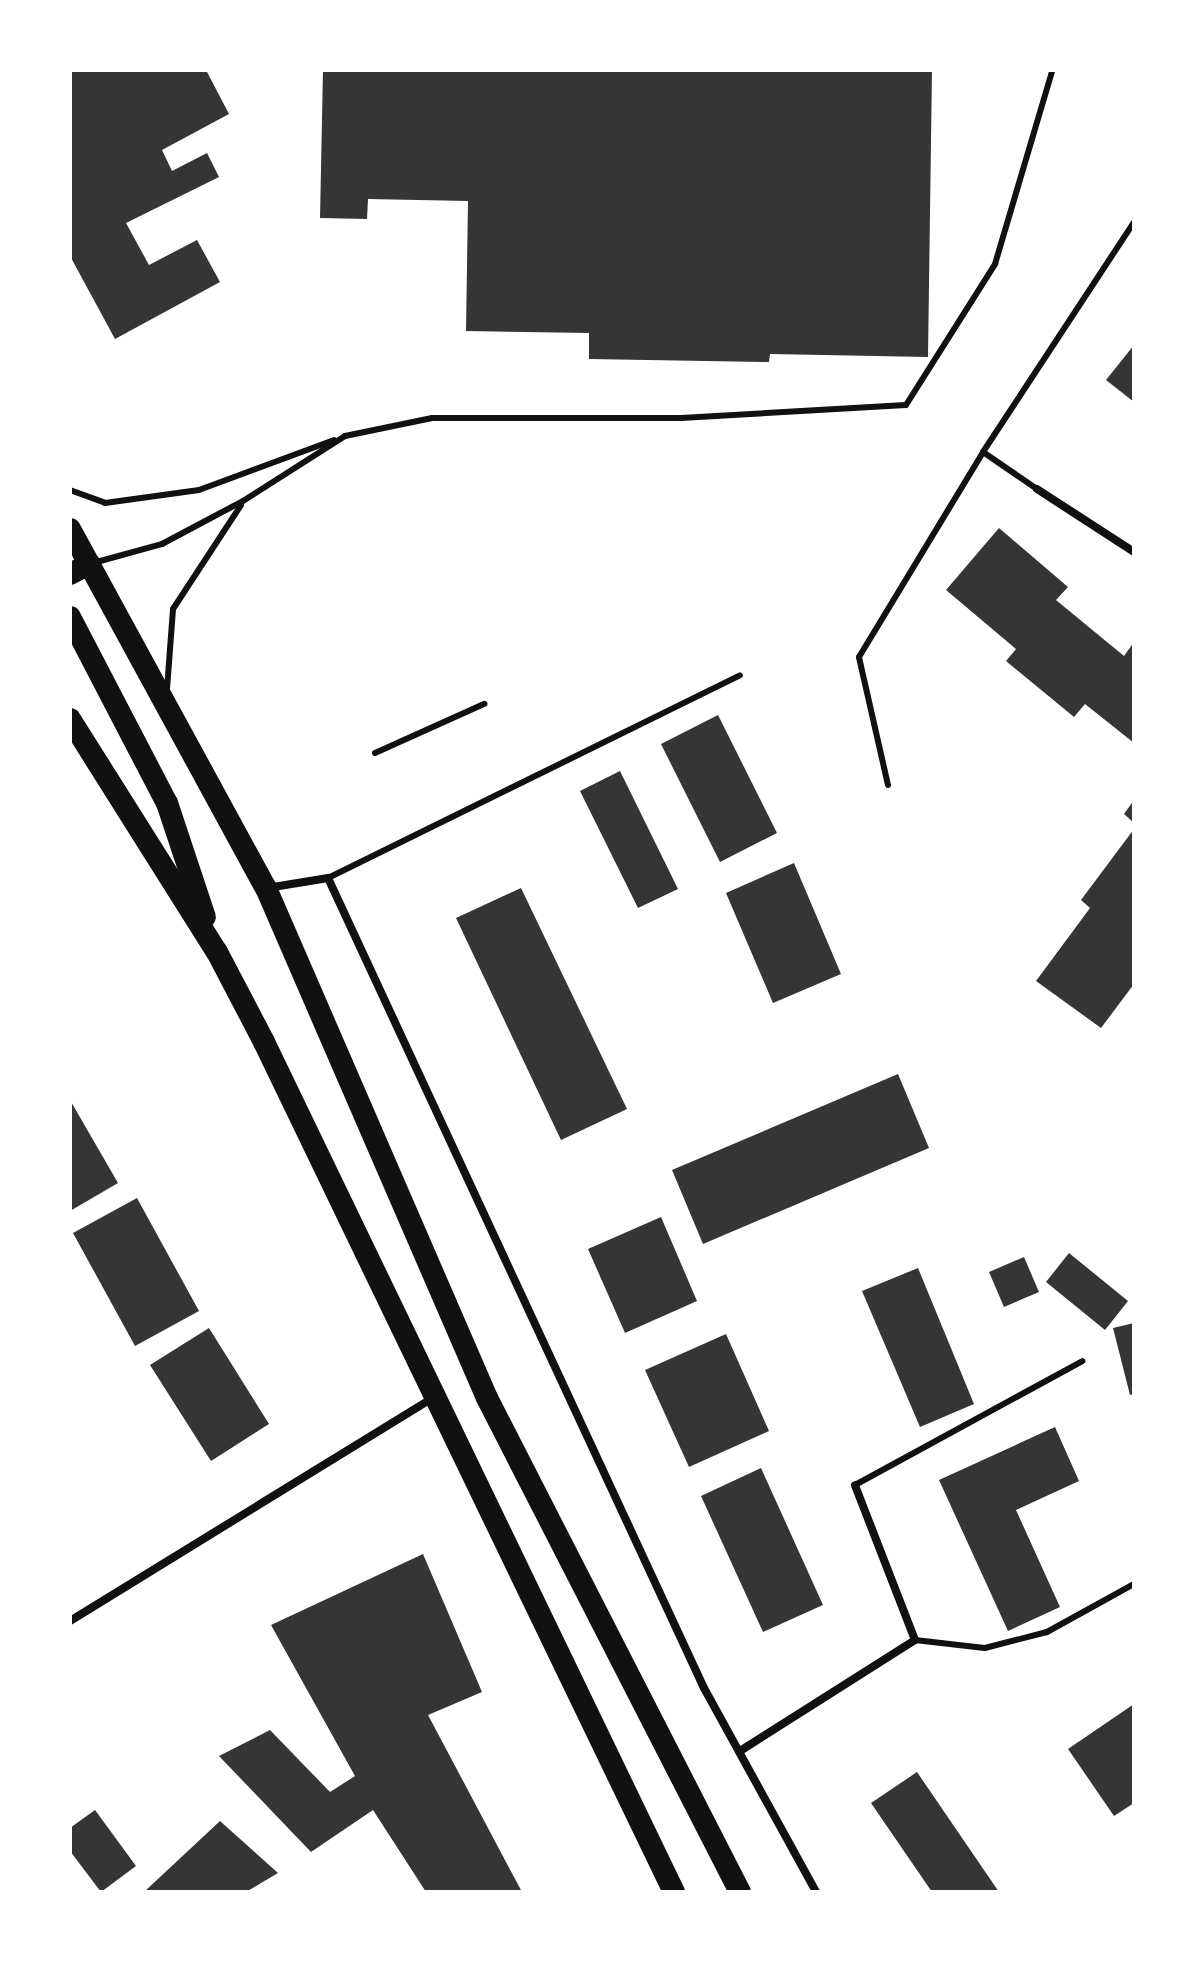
<!DOCTYPE html>
<style>
body{margin:0}
#map{position:relative;width:1204px;height:1962px;overflow:hidden;background:#fff;font-family:"Alegreya Sans",sans-serif}
div>[style]{position:absolute}
[style*='--x']{left:calc(var(--x)*1px);top:calc(var(--y)*1px);width:calc(var(--w)*1px);rotate:calc(var(--a)*1deg)}
.building>*{inset:0;background:#353535}
.service>*{height:6px;margin:-3px;padding:0 3px;transform-origin:3px;border-radius:3px;background:#111}
.minor>*{height:8px;margin:-4px;padding:0 4px;transform-origin:4px;border-radius:4px;background:#111}
.trunk>*{height:22px;margin:-11px;padding:0 11px;transform-origin:11px;border-radius:11px;background:#111}
span{translate:-50% -50%;white-space:nowrap;text-align:center;line-height:1.15;-webkit-text-stroke:8px #fff;paint-order:stroke}
.frame{position:absolute;inset:0;border:72px solid #fff;pointer-events:none}
</style>
<div id="map">
<div class="building">
<i style="clip-path:polygon(70px 70px,206px 70px,229px 114px,162px 150px,172px 171px,207px 153px,219px 177px,126px 223px,149px 265px,197px 240px,220px 282px,115px 339px,70px 256px)"></i>
<i style="clip-path:polygon(323px 70px,932px 70px,928px 357px,770px 354px,769px 362px,589px 359px,589px 333px,466px 331px,468px 201px,368px 199px,367px 219px,320px 218px)"></i>
<i style="clip-path:polygon(1134px 345px,1134px 402px,1106px 380px)"></i>
<i style="clip-path:polygon(999px 528px,1068px 587px,1056px 600px,1124px 656px,1134px 642px,1134px 743px,1085px 704px,1074px 717px,1006px 661px,1016px 649px,946px 590px)"></i>
<i style="clip-path:polygon(718px 715px,777px 833px,720px 862px,661px 744px)"></i>
<i style="clip-path:polygon(620px 771px,678px 889px,638px 908px,580px 791px)"></i>
<i style="clip-path:polygon(1134px 800px,1134px 823px,1124px 814px)"></i>
<i style="clip-path:polygon(1134px 829px,1134px 984px,1101px 1028px,1036px 981px,1090px 908px,1081px 900px)"></i>
<i style="clip-path:polygon(794px 863px,841px 974px,773px 1003px,726px 893px)"></i>
<i style="clip-path:polygon(521px 888px,627px 1109px,561px 1140px,456px 918px)"></i>
<i style="clip-path:polygon(898px 1074px,929px 1148px,703px 1244px,672px 1170px)"></i>
<i style="clip-path:polygon(70px 1100px,118px 1183px,70px 1211px)"></i>
<i style="clip-path:polygon(137px 1198px,199px 1311px,135px 1346px,73px 1233px)"></i>
<i style="clip-path:polygon(661px 1217px,697px 1301px,625px 1333px,588px 1249px)"></i>
<i style="clip-path:polygon(1069px 1253px,1128px 1301px,1105px 1330px,1046px 1282px)"></i>
<i style="clip-path:polygon(1024px 1257px,1039px 1292px,1004px 1307px,989px 1272px)"></i>
<i style="clip-path:polygon(918px 1268px,974px 1404px,920px 1427px,862px 1291px)"></i>
<i style="clip-path:polygon(1134px 1323px,1134px 1394px,1130px 1395px,1113px 1328px)"></i>
<i style="clip-path:polygon(209px 1328px,269px 1424px,211px 1461px,150px 1365px)"></i>
<i style="clip-path:polygon(726px 1334px,769px 1431px,689px 1467px,645px 1370px)"></i>
<i style="clip-path:polygon(1055px 1427px,1079px 1481px,1016px 1510px,1060px 1607px,1008px 1631px,939px 1480px)"></i>
<i style="clip-path:polygon(761px 1468px,823px 1605px,763px 1632px,701px 1496px)"></i>
<i style="clip-path:polygon(423px 1554px,482px 1692px,428px 1715px,522px 1892px,426px 1892px,373px 1810px,311px 1852px,219px 1756px,270px 1730px,330px 1792px,355px 1776px,271px 1625px)"></i>
<i style="clip-path:polygon(1134px 1704px,1134px 1803px,1114px 1816px,1068px 1749px)"></i>
<i style="clip-path:polygon(917px 1772px,999px 1892px,932px 1892px,871px 1803px)"></i>
<i style="clip-path:polygon(95px 1810px,136px 1866px,101px 1892px,70px 1851px,70px 1828px)"></i>
<i style="clip-path:polygon(220px 1821px,278px 1873px,246px 1892px,144px 1892px)"></i>
</div>
<div class="service">
<i style="--x:1037;--y:489;--w:65;--a:-145.6"></i>
<i style="--x:983;--y:452;--w:275;--a:-56.7"></i>
<i style="--x:70;--y:490;--w:37;--a:20"></i>
<i style="--x:105;--y:503;--w:95;--a:-7.9"></i>
<i style="--x:199;--y:490;--w:144;--a:-20.3"></i>
<i style="--x:93;--y:563;--w:72;--a:-15.4"></i>
<i style="--x:162;--y:544;--w:92;--a:-28"></i>
<i style="--x:243;--y:501;--w:121;--a:-32.5"></i>
<i style="--x:345;--y:436;--w:89;--a:-11.7"></i>
<i style="--x:432;--y:418;--w:249;--a:0"></i>
<i style="--x:681;--y:418;--w:225;--a:-3.3"></i>
<i style="--x:906;--y:405;--w:167;--a:-57.7"></i>
<i style="--x:995;--y:264;--w:200;--a:-73.5"></i>
<i style="--x:167;--y:689;--w:80;--a:-85.7"></i>
<i style="--x:173;--y:609;--w:124;--a:-56.8"></i>
<i style="--x:375;--y:753;--w:120;--a:-24.2"></i>
<i style="--x:888;--y:785;--w:131;--a:-102.8"></i>
<i style="--x:859;--y:657;--w:240;--a:-58.8"></i>
<i style="--x:328;--y:878;--w:459;--a:-26.2"></i>
<i style="--x:855;--y:1485;--w:259;--a:-28.6"></i>
<i style="--x:915;--y:1640;--w:70;--a:6.5"></i>
<i style="--x:985;--y:1648;--w:64;--a:-14.5"></i>
<i style="--x:1047;--y:1632;--w:99;--a:-28.9"></i>
</div>
<div class="minor">
<i style="--x:1037;--y:489;--w:116;--a:33"></i>
<i style="--x:267;--y:888;--w:62;--a:-9.3"></i>
<i style="--x:328;--y:878;--w:893;--a:65.1"></i>
<i style="--x:704;--y:1688;--w:233;--a:61.2"></i>
<i style="--x:70;--y:1621;--w:425;--a:-31.6"></i>
<i style="--x:740;--y:1751;--w:207;--a:-32.4"></i>
<i style="--x:915;--y:1640;--w:166;--a:-111.2"></i>
</div>
<div class="trunk">
<i style="--x:70;--y:529;--w:409;--a:61.4"></i>
<i style="--x:266;--y:888;--w:556;--a:66.57"></i>
<i style="--x:487;--y:1398;--w:555;--a:62.88"></i>
<i style="--x:70;--y:574;--w:22;--a:-27"></i>
<i style="--x:70;--y:617;--w:210;--a:62.5"></i>
<i style="--x:167;--y:803;--w:120;--a:71.6"></i>
<i style="--x:70;--y:719;--w:275;--a:57.8"></i>
<i style="--x:217;--y:952;--w:102;--a:62.4"></i>
<i style="--x:264;--y:1042;--w:944;--a:64.25"></i>
</div>
<div class="frame"></div>
</div>
